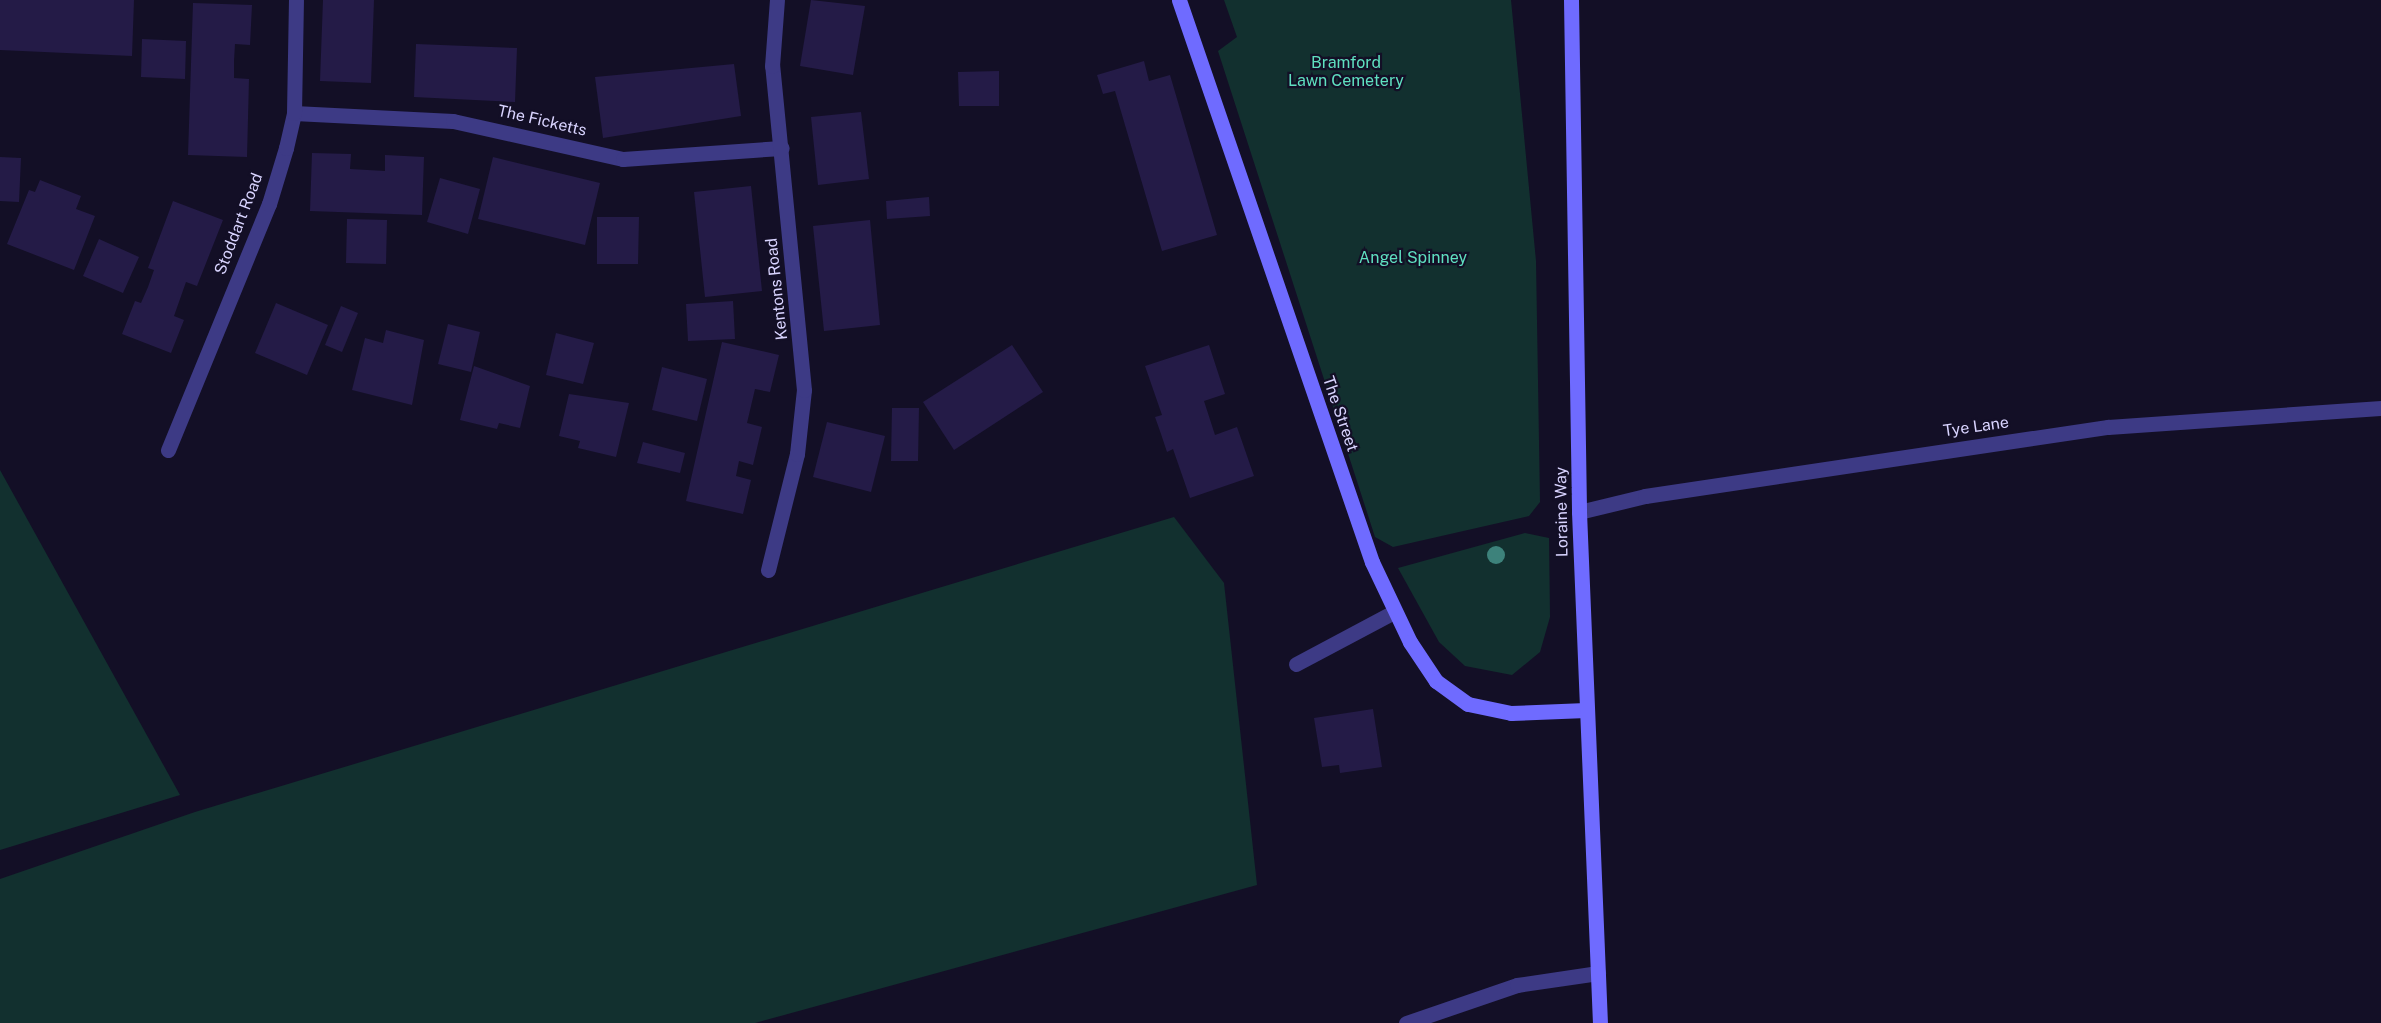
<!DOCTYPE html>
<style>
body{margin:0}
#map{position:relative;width:2381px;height:1023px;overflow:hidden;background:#130f26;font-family:"Public Sans",sans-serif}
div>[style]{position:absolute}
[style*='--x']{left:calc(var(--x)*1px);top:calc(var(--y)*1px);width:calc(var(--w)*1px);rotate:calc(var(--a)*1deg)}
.green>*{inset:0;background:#12302f}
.building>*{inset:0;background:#241b47}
.service>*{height:15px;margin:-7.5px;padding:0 7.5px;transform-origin:7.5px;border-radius:7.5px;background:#3d3a85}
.minor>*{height:15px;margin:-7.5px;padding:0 7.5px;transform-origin:7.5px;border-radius:7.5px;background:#3d3a85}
.secondary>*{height:15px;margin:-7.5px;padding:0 7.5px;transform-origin:7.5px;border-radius:7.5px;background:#6f6bff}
.trees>*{width:18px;height:18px;margin:-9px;border-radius:50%;background:#3d827b}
span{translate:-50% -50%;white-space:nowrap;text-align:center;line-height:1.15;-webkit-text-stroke:4.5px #130f26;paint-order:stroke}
.park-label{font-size:16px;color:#5fe0c0}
.street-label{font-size:16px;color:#d9d4ff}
</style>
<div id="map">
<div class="green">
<i style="clip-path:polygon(1224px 0,1511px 0,1536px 261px,1540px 502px,1529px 516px,1393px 547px,1375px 537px,1218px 51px,1237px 37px)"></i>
<i style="clip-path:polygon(0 470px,180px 795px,0 850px)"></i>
<i style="clip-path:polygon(1174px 517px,1224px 583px,1257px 885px,755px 1023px,0 1023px,0 879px,195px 812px)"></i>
<i style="clip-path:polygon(1525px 533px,1549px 538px,1550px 617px,1540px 652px,1512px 675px,1465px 666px,1439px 642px,1398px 568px)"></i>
</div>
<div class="building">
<i style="clip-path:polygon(0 0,134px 0,132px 56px,0 50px)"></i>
<i style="clip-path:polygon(323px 0,374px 0,371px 83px,320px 81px)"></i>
<i style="clip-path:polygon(811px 0,865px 6px,853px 75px,800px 66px)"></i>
<i style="clip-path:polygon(193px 3px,252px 5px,250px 45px,235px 44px,234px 61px,234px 78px,249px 79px,247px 157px,188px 155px)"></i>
<i style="clip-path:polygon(142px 39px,186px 41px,185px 79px,141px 77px)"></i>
<i style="clip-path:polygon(416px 44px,517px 48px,515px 102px,414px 97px)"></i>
<i style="clip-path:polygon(1144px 61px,1149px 81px,1170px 75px,1217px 235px,1162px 251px,1115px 91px,1103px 94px,1097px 75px)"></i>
<i style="clip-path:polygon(734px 64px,741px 116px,603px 138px,595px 77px)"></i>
<i style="clip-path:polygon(999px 71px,999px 106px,959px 106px,958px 72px)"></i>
<i style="clip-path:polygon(861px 112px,869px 179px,818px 185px,811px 117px)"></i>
<i style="clip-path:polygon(312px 153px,351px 154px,350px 169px,385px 171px,385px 155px,424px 157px,422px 215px,310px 211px)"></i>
<i style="clip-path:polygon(0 157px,21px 158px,19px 202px,0 201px)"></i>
<i style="clip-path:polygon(493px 157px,600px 183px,585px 245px,478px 219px)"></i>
<i style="clip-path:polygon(440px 178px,480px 189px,468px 234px,427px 222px)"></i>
<i style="clip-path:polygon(40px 180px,81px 196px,76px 209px,95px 216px,74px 270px,7px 244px,29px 190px,35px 192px)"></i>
<i style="clip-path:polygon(751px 186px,762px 291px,705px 297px,694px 192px)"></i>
<i style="clip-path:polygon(929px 197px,930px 216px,887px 219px,886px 201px)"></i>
<i style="clip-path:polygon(173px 201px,223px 220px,197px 286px,186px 282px,174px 316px,184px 320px,171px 353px,122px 334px,135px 301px,141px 303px,148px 287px,154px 270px,148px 268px)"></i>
<i style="clip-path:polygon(597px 217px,639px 217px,638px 264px,597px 264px)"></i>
<i style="clip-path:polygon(347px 219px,387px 220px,386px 264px,346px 263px)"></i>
<i style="clip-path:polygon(870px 220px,880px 325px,824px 331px,813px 226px)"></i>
<i style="clip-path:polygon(99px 239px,139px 257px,123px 293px,83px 276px)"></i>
<i style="clip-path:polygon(733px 301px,735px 339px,688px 341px,686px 304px)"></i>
<i style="clip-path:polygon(276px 303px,328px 325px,307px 375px,255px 353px)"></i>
<i style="clip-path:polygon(341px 306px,358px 313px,342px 352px,325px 345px)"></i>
<i style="clip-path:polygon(448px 324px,480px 332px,471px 372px,438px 364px)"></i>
<i style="clip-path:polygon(386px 330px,424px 340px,412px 405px,352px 390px,365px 338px,383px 343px)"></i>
<i style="clip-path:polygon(556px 333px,594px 343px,583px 384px,546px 375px)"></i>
<i style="clip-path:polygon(722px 342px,779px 355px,770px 392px,755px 389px,747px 423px,762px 427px,753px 465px,739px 461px,736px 476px,751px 480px,743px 514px,686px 501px)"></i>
<i style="clip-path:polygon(1012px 345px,1043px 392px,954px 450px,923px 402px)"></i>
<i style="clip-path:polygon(1209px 345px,1225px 394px,1204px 401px,1215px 435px,1237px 427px,1254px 476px,1190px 498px,1173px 449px,1167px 452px,1161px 434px,1155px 417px,1162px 415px,1145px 366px)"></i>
<i style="clip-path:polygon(474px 366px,530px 386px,520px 428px,499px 423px,497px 429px,460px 420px)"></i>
<i style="clip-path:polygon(662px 367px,707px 379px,697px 421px,652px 410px)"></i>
<i style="clip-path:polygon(569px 394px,629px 403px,616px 457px,578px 448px,580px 441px,559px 436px)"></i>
<i style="clip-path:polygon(892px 408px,919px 408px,918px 461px,891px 461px)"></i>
<i style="clip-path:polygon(827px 422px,885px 436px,871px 492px,813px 477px)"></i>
<i style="clip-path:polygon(643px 442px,685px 453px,680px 473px,637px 463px)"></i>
<i style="clip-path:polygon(1373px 709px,1382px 767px,1340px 773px,1339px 765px,1322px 767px,1314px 718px)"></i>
</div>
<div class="service">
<i style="--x:1296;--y:664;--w:111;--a:-28"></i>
<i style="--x:1406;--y:1023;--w:117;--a:-18.9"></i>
<i style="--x:1517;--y:985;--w:82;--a:-8.4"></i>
</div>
<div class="minor">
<i style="--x:294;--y:113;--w:159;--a:2.9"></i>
<i style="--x:453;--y:121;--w:174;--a:12.6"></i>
<i style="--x:623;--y:159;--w:159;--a:-4"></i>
<i style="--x:168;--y:450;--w:266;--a:-67.7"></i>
<i style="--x:269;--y:204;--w:59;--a:-73.1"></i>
<i style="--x:286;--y:148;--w:36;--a:-77"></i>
<i style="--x:294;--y:113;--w:113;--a:-89"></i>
<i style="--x:1579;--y:512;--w:68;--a:-13.6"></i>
<i style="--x:1645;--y:496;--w:468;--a:-8.5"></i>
<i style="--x:2108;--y:427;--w:274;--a:-4"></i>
<i style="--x:768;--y:570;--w:120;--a:-76"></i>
<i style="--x:797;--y:454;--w:64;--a:-83.8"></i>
<i style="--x:804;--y:390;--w:326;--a:-95.6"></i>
<i style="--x:772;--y:66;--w:66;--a:-85.7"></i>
</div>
<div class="secondary">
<i style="--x:1179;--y:0;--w:594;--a:71.05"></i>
<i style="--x:1372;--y:562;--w:89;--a:64.6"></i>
<i style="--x:1410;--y:642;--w:47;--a:56.3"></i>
<i style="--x:1436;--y:681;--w:39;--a:36"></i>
<i style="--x:1468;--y:704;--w:44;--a:11.8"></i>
<i style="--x:1511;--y:713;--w:75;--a:-2.3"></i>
<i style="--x:1571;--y:0;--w:512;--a:89.1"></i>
<i style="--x:1579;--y:512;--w:511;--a:87.65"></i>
</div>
<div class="trees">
<i style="left:1496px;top:555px"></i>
</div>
<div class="park-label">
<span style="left:1346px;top:72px">Bramford<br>Lawn Cemetery</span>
<span style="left:1413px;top:258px">Angel Spinney</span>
</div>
<div class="street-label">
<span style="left:542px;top:121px;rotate:13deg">The Ficketts</span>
<span style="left:239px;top:224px;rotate:-69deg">Stoddart Road</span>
<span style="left:777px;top:289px;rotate:-96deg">Kentons Road</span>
<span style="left:1340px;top:414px;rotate:71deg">The Street</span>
<span style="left:1976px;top:427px;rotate:-8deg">Tye Lane</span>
<span style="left:1562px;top:512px;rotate:-91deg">Loraine Way</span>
</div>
</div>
